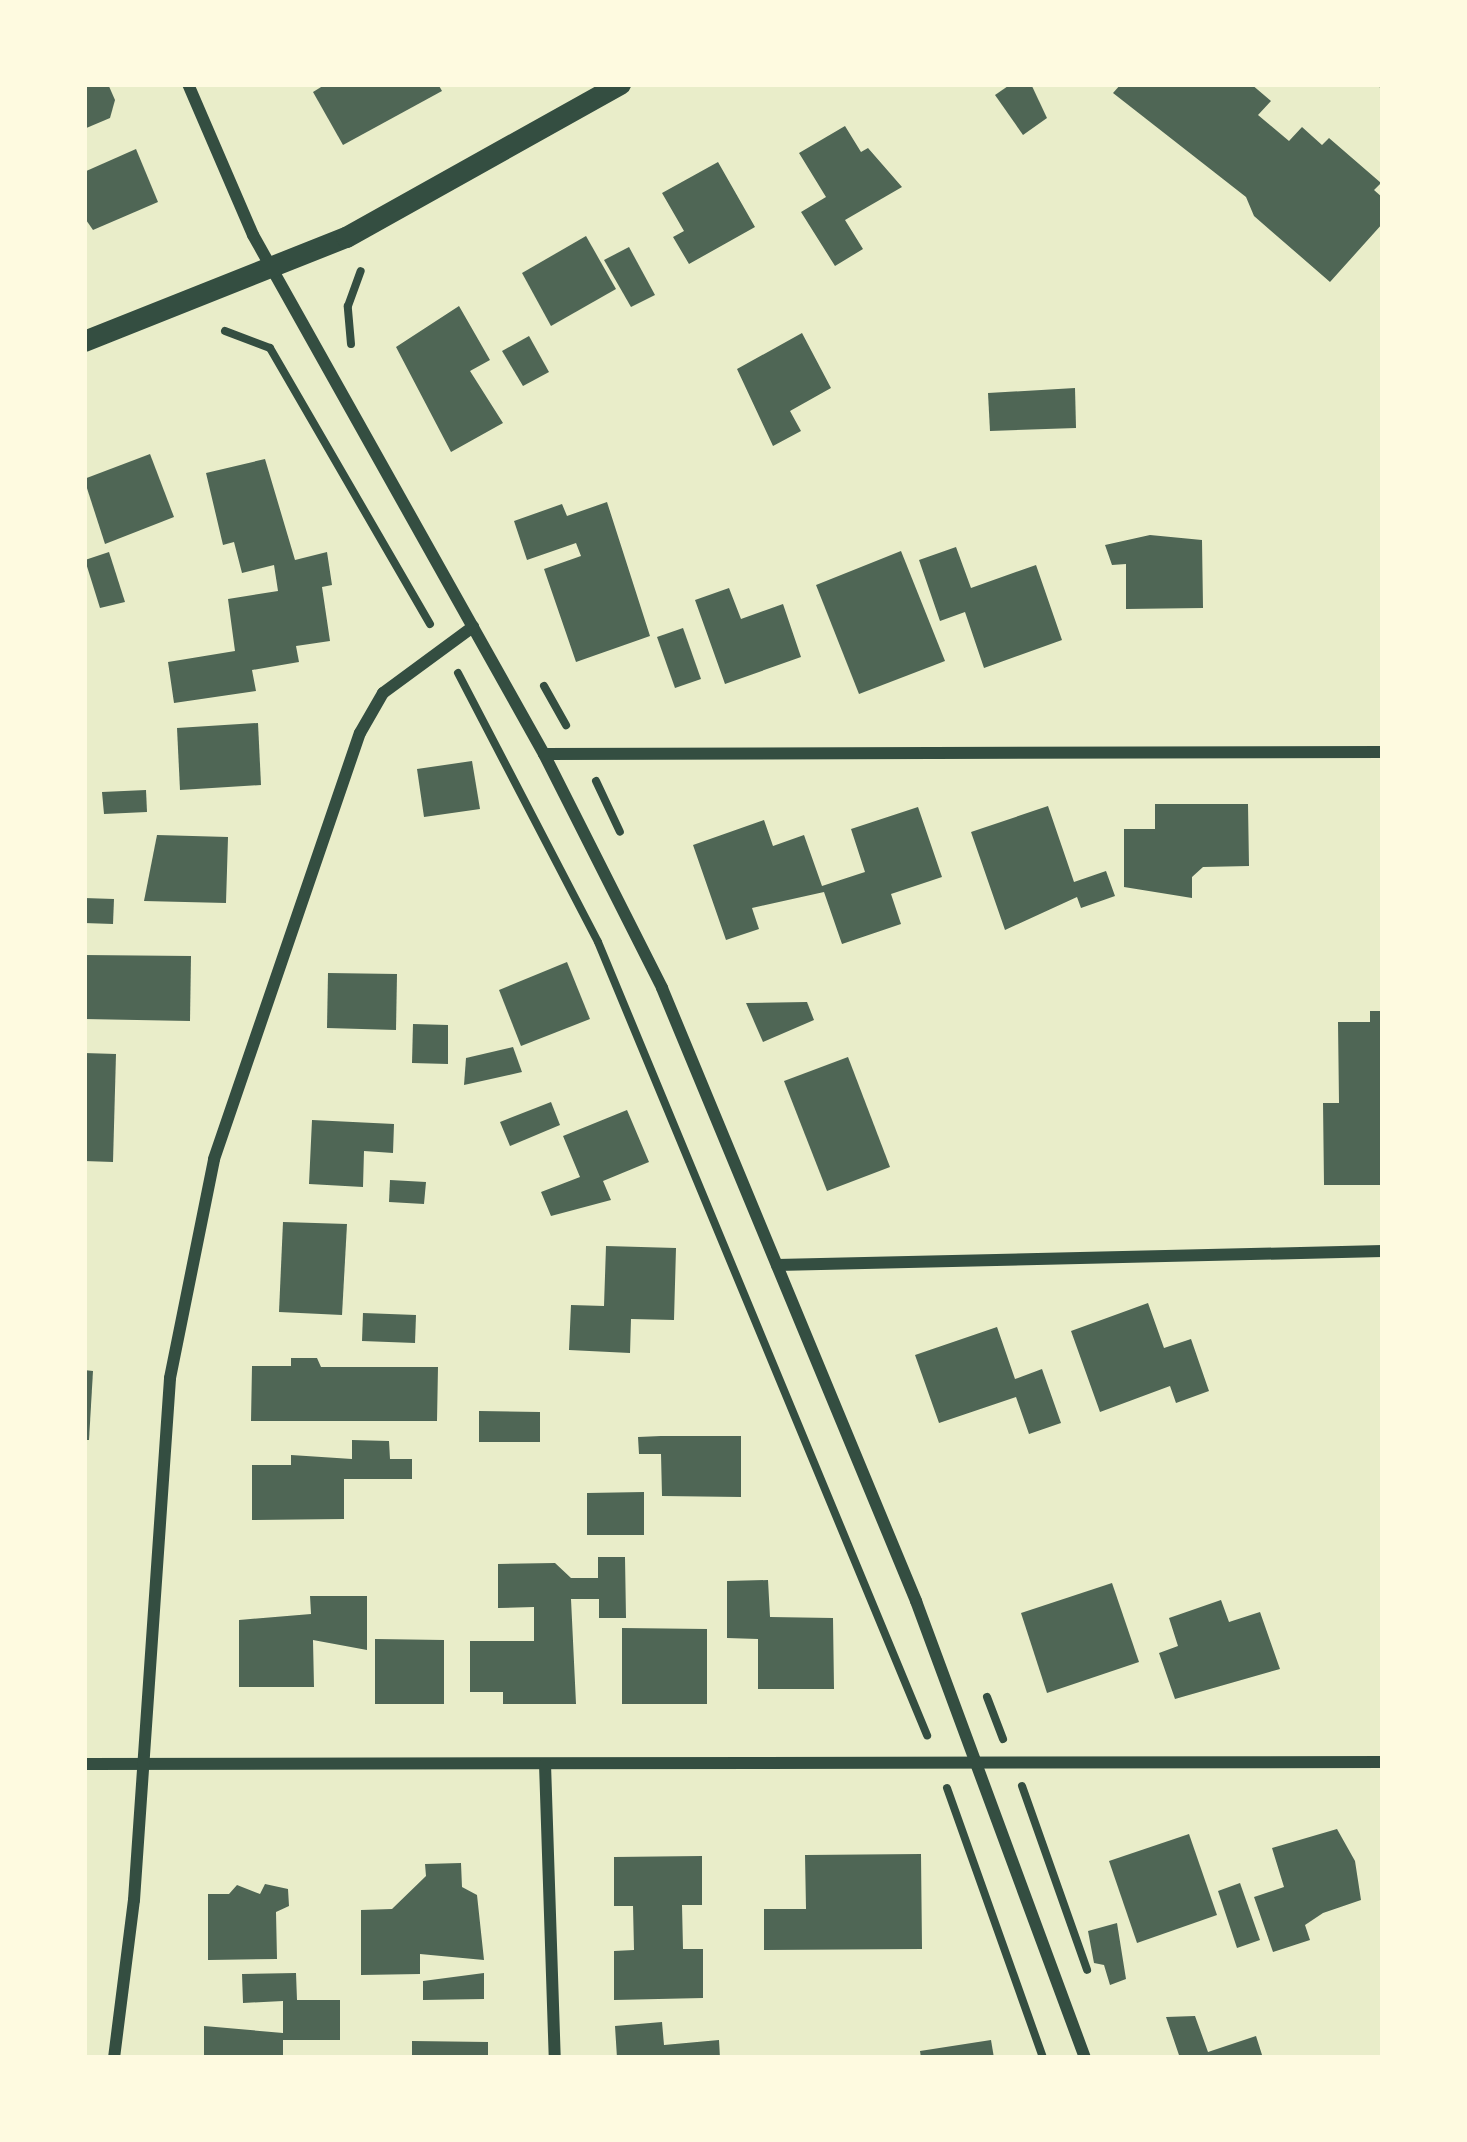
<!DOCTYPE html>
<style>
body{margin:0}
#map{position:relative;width:1467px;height:2142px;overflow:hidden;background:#e9edc9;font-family:Montserrat,sans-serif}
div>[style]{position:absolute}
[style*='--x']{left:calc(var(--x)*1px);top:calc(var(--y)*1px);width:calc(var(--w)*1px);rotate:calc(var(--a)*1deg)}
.building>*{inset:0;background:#4f6655}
.path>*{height:8px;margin:-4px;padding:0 4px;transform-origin:4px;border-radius:4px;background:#344e41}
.minor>*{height:12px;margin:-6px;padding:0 6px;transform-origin:6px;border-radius:6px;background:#344e41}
.tertiary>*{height:21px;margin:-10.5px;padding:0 10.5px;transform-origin:10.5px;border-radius:10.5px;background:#344e41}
span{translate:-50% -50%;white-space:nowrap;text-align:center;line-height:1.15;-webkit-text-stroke:9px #fefae0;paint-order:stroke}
.frame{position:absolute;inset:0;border:87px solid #fefae0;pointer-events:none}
</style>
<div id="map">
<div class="building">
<i style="clip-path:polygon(84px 84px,108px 84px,115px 100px,110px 118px,84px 129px)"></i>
<i style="clip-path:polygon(326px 84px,438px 84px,442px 91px,343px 145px,313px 92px)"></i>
<i style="clip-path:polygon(1011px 84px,1031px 84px,1047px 118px,1023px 135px,995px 95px)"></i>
<i style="clip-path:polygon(1121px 84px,1251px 84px,1271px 101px,1258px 115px,1289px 141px,1302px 127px,1322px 145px,1329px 138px,1381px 183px,1374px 190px,1383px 198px,1383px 223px,1330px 282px,1254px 216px,1246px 197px,1113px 93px)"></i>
<i style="clip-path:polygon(845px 126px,861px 152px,868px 148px,902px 187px,845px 220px,863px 249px,835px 266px,801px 212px,826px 197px,799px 153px)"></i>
<i style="clip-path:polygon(136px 149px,158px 202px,93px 230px,84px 217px,84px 172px)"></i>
<i style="clip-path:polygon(718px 162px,755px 227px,689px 264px,673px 237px,684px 231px,662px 193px)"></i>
<i style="clip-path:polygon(586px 236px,616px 289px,551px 326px,522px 273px)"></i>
<i style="clip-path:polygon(629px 247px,655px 295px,631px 307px,604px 260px)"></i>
<i style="clip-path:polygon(459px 306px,490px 360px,470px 371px,503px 423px,451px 452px,396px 347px)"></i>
<i style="clip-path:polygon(802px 333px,831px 388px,790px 411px,801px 431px,773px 446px,737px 369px)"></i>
<i style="clip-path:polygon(529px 336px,549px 372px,523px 386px,502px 351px)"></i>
<i style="clip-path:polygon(1075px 388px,1076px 428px,990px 431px,988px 393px)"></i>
<i style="clip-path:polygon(150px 454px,174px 517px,105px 544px,84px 479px)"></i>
<i style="clip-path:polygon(265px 459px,295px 560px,327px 552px,332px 585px,322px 587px,330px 641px,296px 646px,299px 662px,252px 670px,256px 691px,174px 703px,168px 662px,235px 651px,228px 599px,278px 591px,274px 565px,242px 573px,234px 542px,223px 545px,206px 473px)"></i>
<i style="clip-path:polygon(607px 502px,650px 636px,576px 662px,544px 569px,581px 556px,576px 543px,527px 560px,514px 521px,562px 504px,567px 516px)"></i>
<i style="clip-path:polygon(1150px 535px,1202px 540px,1203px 608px,1126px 609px,1126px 564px,1112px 565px,1105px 545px)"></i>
<i style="clip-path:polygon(956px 547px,971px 588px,1036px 565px,1062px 640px,984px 668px,965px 612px,940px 621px,919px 560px)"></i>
<i style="clip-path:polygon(901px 551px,945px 661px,859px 694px,816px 585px)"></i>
<i style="clip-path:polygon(109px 552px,125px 602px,100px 608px,85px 560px)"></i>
<i style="clip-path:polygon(729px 588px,741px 619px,783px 604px,801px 657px,725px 684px,695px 600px)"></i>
<i style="clip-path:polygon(683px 628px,701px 679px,675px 688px,657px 637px)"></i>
<i style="clip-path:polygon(258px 723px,261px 785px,180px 790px,177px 728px)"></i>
<i style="clip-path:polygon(472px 761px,480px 809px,424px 817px,417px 769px)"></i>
<i style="clip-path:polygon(146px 790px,147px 812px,104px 814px,102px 792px)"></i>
<i style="clip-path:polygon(1155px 804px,1248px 804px,1249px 866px,1203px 867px,1192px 877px,1192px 898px,1124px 887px,1124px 829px,1155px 829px)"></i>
<i style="clip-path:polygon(1048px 806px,1074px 882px,1106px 871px,1115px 896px,1081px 908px,1077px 897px,1005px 930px,971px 832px)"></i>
<i style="clip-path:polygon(918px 807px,942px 877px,891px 894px,901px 924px,842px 944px,824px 892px,752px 908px,759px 929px,726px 940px,693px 845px,764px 820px,773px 846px,804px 835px,822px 886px,865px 872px,851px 829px)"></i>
<i style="clip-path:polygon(157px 835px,228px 837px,226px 903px,144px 901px)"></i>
<i style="clip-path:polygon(84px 898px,114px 899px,113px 924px,84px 923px)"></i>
<i style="clip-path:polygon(84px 955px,191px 956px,190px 1021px,84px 1019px)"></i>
<i style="clip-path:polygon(567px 962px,590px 1019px,521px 1046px,499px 990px)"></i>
<i style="clip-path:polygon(328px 973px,397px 974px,396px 1030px,327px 1028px)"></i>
<i style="clip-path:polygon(807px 1002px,814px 1020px,763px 1042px,746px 1003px)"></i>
<i style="clip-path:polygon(1370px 1011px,1383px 1011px,1383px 1185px,1324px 1185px,1323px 1103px,1339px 1103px,1338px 1022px,1370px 1022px)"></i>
<i style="clip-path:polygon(413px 1024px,448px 1025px,448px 1064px,412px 1063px)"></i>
<i style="clip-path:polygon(513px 1047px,522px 1072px,464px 1085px,466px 1058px)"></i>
<i style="clip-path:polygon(84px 1053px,116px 1054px,113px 1162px,84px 1161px)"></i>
<i style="clip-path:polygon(848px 1057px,890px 1167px,827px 1191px,784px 1081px)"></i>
<i style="clip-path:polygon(551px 1102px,560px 1125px,510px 1146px,500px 1122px)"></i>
<i style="clip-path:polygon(627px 1110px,649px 1162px,603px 1181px,611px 1200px,551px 1216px,541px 1192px,580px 1177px,563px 1136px)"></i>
<i style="clip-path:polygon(312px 1120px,394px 1124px,393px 1153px,364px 1151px,363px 1187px,309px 1184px)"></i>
<i style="clip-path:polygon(390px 1180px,426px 1182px,424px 1204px,389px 1202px)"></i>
<i style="clip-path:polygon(283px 1222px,347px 1224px,342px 1315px,279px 1312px)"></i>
<i style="clip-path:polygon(606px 1246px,676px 1248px,674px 1320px,631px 1319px,630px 1353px,569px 1350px,571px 1305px,604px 1306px)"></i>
<i style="clip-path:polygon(1148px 1303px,1164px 1348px,1191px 1339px,1209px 1391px,1176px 1403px,1170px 1386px,1100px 1412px,1071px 1331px)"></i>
<i style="clip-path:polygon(363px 1313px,416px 1315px,415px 1343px,362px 1341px)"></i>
<i style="clip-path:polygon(997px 1327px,1015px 1379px,1042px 1369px,1061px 1423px,1029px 1434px,1016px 1397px,939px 1423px,915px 1355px)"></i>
<i style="clip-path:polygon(291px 1358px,317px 1358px,321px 1367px,438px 1367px,437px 1421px,251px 1421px,252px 1366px,291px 1366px)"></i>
<i style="clip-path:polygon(84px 1370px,93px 1371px,89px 1440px,84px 1440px)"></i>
<i style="clip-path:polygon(479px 1411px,540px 1412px,540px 1442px,479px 1442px)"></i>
<i style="clip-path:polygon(661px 1436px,741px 1436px,741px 1497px,662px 1496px,661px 1454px,639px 1454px,638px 1437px)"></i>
<i style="clip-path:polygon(352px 1440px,389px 1441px,390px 1459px,412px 1459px,412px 1479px,344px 1479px,344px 1519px,252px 1520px,252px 1465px,291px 1465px,291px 1455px,352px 1459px)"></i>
<i style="clip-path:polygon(644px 1492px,644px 1535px,587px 1535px,587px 1493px)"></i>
<i style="clip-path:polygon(598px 1557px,625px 1557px,626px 1618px,599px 1618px,599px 1599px,571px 1599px,576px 1704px,503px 1704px,503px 1692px,470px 1692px,470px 1641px,534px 1641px,534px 1607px,498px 1608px,498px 1564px,555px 1563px,571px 1578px,598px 1578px)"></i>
<i style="clip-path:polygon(768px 1580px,770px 1617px,833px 1618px,834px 1689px,758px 1689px,758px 1639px,727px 1638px,727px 1581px)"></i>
<i style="clip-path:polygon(1112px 1583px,1139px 1662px,1047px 1693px,1021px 1613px)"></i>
<i style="clip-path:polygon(310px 1596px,367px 1596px,367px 1650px,313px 1640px,314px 1687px,239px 1687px,239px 1620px,311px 1614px)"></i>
<i style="clip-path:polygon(1221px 1600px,1229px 1622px,1260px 1612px,1280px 1669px,1175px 1699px,1159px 1653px,1178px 1646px,1169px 1618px)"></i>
<i style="clip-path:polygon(622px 1628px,707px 1629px,707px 1704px,622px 1704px)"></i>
<i style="clip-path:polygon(375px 1639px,444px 1640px,444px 1704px,375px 1704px)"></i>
<i style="clip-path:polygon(1337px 1829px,1355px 1861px,1361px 1900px,1323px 1913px,1305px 1925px,1310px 1940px,1273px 1952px,1254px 1897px,1284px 1887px,1272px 1848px)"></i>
<i style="clip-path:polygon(1189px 1834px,1217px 1915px,1137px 1943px,1109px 1861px)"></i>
<i style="clip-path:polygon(921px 1854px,922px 1949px,764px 1950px,764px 1909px,806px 1909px,805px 1855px)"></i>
<i style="clip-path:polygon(702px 1856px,702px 1905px,682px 1905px,683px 1949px,703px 1949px,703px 1998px,614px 2000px,614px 1951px,634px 1950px,633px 1906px,614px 1906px,614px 1857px)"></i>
<i style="clip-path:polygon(461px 1863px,462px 1887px,477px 1895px,484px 1960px,420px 1954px,420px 1974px,361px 1975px,361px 1910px,392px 1909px,426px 1876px,425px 1864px)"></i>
<i style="clip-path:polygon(1240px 1883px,1260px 1940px,1237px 1948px,1218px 1891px)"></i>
<i style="clip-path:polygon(265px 1884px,288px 1889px,289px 1906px,276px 1912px,277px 1959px,208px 1960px,208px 1894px,229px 1894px,237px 1885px,260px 1894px)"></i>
<i style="clip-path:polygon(1117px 1923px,1126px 1979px,1110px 1985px,1104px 1965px,1094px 1963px,1088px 1931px)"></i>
<i style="clip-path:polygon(296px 1973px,297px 2000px,340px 2000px,340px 2040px,283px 2040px,283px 2058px,204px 2058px,204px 2026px,283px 2033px,283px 2001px,243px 2003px,242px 1974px)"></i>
<i style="clip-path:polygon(484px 1973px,484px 1999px,423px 2000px,423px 1981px)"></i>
<i style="clip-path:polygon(1195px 2016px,1208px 2052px,1256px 2036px,1263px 2058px,1180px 2058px,1166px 2017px)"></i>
<i style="clip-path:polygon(662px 2022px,664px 2045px,719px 2040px,720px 2058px,617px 2058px,615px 2026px)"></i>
<i style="clip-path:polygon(991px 2040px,994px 2058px,921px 2058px,920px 2051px)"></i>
<i style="clip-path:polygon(412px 2041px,488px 2042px,488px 2058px,412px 2058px)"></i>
</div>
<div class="path">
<i style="--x:1382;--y:84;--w:1;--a:45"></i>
<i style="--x:225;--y:331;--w:48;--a:20.7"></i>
<i style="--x:270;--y:348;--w:319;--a:59.9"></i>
<i style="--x:351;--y:344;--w:38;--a:-95"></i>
<i style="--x:348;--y:306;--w:37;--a:-70"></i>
<i style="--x:458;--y:673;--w:303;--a:62.5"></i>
<i style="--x:598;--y:942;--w:859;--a:67.47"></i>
<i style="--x:544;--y:686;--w:45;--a:60.6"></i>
<i style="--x:596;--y:781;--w:56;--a:64.8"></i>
<i style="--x:987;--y:1697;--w:45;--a:69.1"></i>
<i style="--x:1022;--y:1786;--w:195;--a:70.5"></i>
<i style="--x:947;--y:1788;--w:287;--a:70.4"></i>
</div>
<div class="minor">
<i style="--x:188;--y:84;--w:164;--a:66.7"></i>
<i style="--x:253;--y:235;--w:595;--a:60.72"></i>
<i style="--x:544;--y:754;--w:262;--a:63.2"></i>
<i style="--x:662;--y:988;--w:664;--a:67.49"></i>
<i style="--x:916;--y:1601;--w:487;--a:69.7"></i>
<i style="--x:544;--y:754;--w:839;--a:-0.14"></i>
<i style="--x:777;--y:1265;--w:606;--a:-1.32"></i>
<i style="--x:84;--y:1764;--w:1299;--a:-0.09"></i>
<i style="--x:545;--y:1764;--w:294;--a:88.1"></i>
<i style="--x:114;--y:2058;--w:159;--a:-82.8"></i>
<i style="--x:134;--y:1900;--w:523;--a:-86.05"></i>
<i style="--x:170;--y:1378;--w:223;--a:-78.6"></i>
<i style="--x:214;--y:1159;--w:450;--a:-71.1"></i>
<i style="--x:360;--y:733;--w:46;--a:-60.1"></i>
<i style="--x:383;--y:693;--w:112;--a:-36.3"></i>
</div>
<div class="tertiary">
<i style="--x:84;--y:341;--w:282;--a:-21.7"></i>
<i style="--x:346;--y:237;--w:314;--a:-29.2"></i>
</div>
<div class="frame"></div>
</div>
